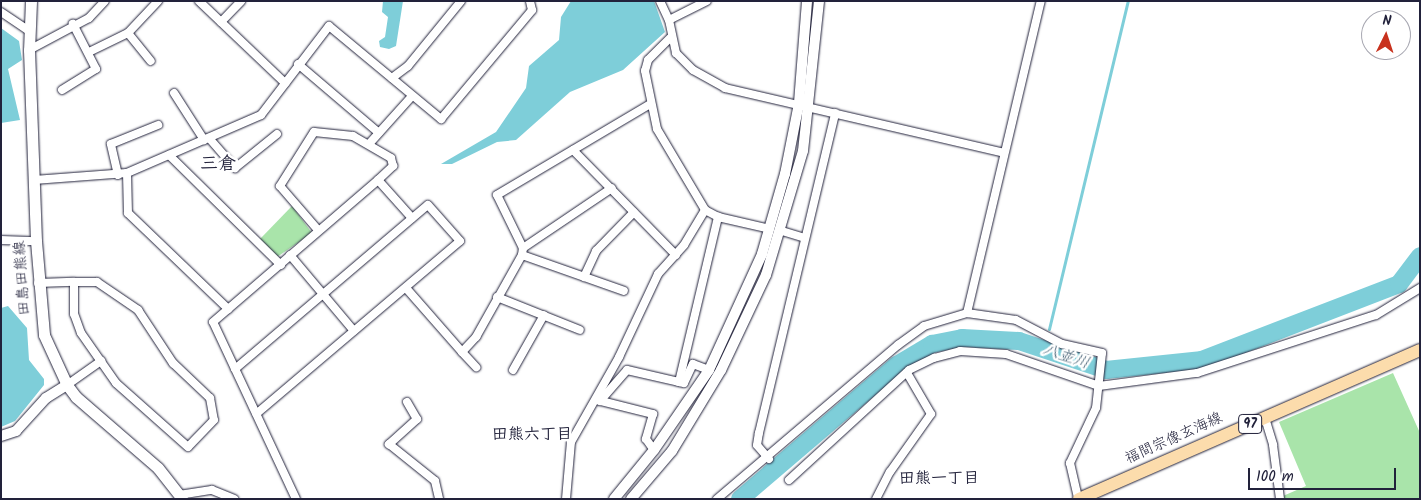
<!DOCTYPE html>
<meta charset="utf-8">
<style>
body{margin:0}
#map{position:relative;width:1421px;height:500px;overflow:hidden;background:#fff;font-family:Kalam,"Klee One",sans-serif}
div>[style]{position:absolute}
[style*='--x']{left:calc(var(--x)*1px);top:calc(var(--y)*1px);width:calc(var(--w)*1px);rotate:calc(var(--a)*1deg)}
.green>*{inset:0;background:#a9e4aa}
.water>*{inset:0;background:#7eced9}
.stream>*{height:3px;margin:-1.5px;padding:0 1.5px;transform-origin:1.5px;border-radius:1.5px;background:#7eced9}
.river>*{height:18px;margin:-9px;padding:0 9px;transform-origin:9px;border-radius:9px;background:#7eced9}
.roads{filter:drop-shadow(0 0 1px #22223b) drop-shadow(0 0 1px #22223b)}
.minor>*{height:8px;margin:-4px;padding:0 4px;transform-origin:4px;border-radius:4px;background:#fff}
.tertiary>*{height:10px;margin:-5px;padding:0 5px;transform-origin:5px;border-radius:5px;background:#fff}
.secondary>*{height:11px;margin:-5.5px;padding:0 5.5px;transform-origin:5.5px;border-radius:5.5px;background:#fff}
.primary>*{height:12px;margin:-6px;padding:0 6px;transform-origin:6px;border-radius:6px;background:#fcdcac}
span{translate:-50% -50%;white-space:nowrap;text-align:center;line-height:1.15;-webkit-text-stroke:5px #fff;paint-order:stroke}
.shield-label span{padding:1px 4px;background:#fff;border:1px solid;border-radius:4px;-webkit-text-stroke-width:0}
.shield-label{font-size:14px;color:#22223b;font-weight:700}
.street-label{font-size:15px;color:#22223b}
.water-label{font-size:16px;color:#425e72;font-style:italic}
.neighbourhood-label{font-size:16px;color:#22223b;font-weight:700}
.quarter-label{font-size:18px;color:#22223b;font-weight:700}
.frame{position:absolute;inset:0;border:2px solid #22223b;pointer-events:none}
.north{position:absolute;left:1361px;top:10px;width:50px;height:50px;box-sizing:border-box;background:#fff;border:1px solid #a7a7b1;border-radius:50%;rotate:4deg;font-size:14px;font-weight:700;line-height:20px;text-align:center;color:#22223b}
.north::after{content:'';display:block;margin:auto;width:18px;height:22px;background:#c8321e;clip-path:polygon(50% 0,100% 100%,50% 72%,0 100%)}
.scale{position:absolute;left:1248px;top:468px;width:148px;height:22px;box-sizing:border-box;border:2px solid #22223b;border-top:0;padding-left:6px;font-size:15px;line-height:18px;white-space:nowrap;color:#22223b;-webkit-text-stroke:4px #fff;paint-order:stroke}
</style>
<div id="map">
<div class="green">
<i style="clip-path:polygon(292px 206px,312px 233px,277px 257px,260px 239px)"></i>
<i style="clip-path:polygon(1393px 373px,1420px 433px,1420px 499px,1284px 499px,1283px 496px,1306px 486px,1279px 422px)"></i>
</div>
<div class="water">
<i style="clip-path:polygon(383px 1px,403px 1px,396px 46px,389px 49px,380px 47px,379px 41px,385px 37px,388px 17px,382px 12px)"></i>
<i style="clip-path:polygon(571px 1px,654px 1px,665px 32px,623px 70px,570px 92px,516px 140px,497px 142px,452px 164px,441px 164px,496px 132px,526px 88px,529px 66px,559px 40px,561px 17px)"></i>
<i style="clip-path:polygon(1px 28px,19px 41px,22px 60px,8px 69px,20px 120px,1px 123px)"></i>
<i style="clip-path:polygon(8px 306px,27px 328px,29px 360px,44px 379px,44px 385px,15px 421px,1px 427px,1px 308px)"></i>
</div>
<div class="stream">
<i style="--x:1049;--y:329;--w:337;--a:-76.5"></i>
</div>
<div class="river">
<i style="--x:740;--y:499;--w:206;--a:-40.5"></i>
<i style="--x:897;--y:365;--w:41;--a:-31"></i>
<i style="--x:932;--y:344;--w:31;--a:-11"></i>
<i style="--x:962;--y:338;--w:57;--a:3"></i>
<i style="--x:1019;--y:341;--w:92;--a:18.4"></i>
<i style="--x:1106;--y:370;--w:97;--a:-5.9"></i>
<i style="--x:1202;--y:360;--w:211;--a:-21.1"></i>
<i style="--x:1399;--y:284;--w:35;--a:-53"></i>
</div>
<div class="roads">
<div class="minor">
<i style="--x:199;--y:1;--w:119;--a:43.6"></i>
<i style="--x:660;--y:1;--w:21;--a:65"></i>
<i style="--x:669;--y:20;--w:34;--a:78"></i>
<i style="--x:676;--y:53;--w:24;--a:45"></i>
<i style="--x:693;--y:70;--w:37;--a:29"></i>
<i style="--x:725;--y:88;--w:286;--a:13.1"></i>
<i style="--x:1;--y:12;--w:32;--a:34"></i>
<i style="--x:669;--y:20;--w:42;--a:-26.6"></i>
<i style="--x:221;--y:22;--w:29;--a:-46"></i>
<i style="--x:128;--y:33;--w:36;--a:51"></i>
<i style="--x:670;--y:38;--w:31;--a:135"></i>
<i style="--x:648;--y:60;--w:11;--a:105"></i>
<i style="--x:645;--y:71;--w:59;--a:78.3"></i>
<i style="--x:657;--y:129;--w:94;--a:59.3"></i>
<i style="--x:705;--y:210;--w:15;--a:28"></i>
<i style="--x:718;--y:217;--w:53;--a:13"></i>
<i style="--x:29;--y:50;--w:68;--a:-28.1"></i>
<i style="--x:89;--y:18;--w:23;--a:-47"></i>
<i style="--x:89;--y:52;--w:43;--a:-26"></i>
<i style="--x:128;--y:33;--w:44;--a:-46.8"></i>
<i style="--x:298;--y:64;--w:106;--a:40.4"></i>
<i style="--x:392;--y:78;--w:20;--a:-37"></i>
<i style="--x:408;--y:66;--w:84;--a:-50.8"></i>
<i style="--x:62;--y:90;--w:40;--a:-32"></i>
<i style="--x:96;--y:69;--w:51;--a:-117.1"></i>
<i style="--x:174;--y:93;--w:56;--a:57.4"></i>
<i style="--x:209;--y:138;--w:40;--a:49"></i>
<i style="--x:235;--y:168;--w:54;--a:-39"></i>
<i style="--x:369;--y:144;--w:64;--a:-48.1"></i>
<i style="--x:573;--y:150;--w:147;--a:45.6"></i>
<i style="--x:169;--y:155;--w:157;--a:44.5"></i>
<i style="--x:127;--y:173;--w:40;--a:88.6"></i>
<i style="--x:128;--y:213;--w:139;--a:43.8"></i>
<i style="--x:118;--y:175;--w:32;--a:-103"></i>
<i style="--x:111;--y:144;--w:51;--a:-22"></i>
<i style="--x:34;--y:180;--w:93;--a:-4.3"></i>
<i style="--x:127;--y:173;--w:146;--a:-23.4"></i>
<i style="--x:261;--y:115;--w:112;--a:-52.6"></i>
<i style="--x:329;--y:26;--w:146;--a:39.7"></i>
<i style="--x:441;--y:119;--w:142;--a:-50.1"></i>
<i style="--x:532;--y:10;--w:9;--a:-103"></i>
<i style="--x:378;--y:180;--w:51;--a:48.2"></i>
<i style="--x:782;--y:231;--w:24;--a:17"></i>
<i style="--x:1;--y:240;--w:35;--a:2"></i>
<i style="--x:523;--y:248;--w:107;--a:-34"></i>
<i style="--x:290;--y:255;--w:99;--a:49.9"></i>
<i style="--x:522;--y:255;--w:108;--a:19.4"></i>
<i style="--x:584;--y:277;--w:29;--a:-65"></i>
<i style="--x:596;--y:251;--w:54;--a:-45.7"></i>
<i style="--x:38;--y:283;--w:36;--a:-2"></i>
<i style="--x:74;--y:282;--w:23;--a:0"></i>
<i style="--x:97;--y:282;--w:50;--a:34.3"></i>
<i style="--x:138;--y:310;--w:64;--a:56.6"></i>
<i style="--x:173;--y:363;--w:51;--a:43.4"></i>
<i style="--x:210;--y:398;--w:22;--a:80"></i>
<i style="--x:214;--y:420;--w:37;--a:134"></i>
<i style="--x:188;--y:447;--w:96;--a:-138.4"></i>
<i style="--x:116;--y:383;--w:61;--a:-125"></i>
<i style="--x:81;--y:333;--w:20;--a:-110"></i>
<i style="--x:74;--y:314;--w:32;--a:-90"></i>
<i style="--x:406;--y:288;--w:85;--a:48.8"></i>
<i style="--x:462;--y:352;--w:21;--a:-47"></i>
<i style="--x:476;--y:337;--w:94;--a:-60.7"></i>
<i style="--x:522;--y:255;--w:7;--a:-82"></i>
<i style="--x:523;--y:248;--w:59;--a:-116.1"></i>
<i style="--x:497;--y:195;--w:178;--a:-30.7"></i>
<i style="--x:497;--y:297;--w:89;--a:21.7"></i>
<i style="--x:967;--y:313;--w:321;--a:-76.7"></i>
<i style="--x:462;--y:352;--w:21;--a:47"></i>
<i style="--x:235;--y:369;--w:253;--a:-40.4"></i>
<i style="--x:428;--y:205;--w:48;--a:48.4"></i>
<i style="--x:460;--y:241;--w:267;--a:139.7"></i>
<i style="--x:513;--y:370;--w:63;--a:-60.6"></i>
<i style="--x:679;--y:382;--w:5;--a:11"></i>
<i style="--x:684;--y:383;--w:21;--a:-65"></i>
<i style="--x:693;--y:364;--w:17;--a:21"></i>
<i style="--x:67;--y:385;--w:42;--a:-35.2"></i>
<i style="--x:597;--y:400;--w:58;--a:14"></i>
<i style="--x:653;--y:414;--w:26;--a:106"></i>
<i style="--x:646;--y:439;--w:14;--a:54"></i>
<i style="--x:600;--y:401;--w:41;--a:-48.9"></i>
<i style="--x:627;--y:370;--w:53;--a:13"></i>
<i style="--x:679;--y:382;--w:170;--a:-76.7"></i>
<i style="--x:407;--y:402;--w:20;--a:60"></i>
<i style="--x:417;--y:419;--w:38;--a:138"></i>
<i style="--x:389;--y:444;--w:59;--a:38.8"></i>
<i style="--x:435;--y:481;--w:18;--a:77"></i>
<i style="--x:1265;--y:418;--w:28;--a:73"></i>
<i style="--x:1273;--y:445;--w:54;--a:82.6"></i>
<i style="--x:769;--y:459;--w:18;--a:-131"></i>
<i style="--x:757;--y:445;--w:12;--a:-81"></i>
<i style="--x:759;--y:433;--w:329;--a:-76.6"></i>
<i style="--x:789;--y:480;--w:163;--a:-42.5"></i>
<i style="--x:909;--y:370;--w:28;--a:-26"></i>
<i style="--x:934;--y:358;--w:27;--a:-15"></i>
<i style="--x:960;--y:351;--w:46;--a:3.7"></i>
<i style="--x:1006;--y:354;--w:98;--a:19"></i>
<i style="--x:1099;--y:386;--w:99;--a:-7.6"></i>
<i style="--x:1197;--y:373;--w:188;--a:-18"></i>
<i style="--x:1376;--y:315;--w:52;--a:-31.5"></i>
<i style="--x:179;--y:495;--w:33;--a:-9"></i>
<i style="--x:212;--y:490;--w:24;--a:22"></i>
<i style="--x:296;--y:499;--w:195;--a:-115.1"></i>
<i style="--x:213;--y:322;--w:218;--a:-40.7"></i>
<i style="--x:378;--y:180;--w:21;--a:-43"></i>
<i style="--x:393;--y:166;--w:8;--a:-104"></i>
<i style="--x:391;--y:158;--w:44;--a:-149.9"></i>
<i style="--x:353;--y:136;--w:39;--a:-174"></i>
<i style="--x:314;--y:132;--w:64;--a:122.2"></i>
<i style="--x:280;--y:186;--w:58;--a:49.2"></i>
<i style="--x:566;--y:499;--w:57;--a:-85"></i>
<i style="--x:571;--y:442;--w:98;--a:-60.5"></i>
<i style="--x:619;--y:357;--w:92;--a:-64.8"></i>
<i style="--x:658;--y:274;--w:39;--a:-48"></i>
<i style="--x:684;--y:245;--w:41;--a:-59"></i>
<i style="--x:717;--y:499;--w:238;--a:-40.4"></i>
<i style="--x:898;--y:345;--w:32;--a:-36"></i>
<i style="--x:924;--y:326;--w:45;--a:-16.8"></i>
<i style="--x:967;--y:313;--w:49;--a:8.1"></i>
<i style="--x:1016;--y:320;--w:52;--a:27.6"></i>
<i style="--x:1062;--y:344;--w:41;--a:12.7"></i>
<i style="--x:1102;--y:353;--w:55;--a:96.2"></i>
<i style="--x:1096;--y:408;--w:61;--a:115.3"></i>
<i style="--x:1070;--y:463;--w:37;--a:77"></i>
<i style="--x:876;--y:499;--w:30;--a:-63"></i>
<i style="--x:890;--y:472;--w:71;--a:-54.7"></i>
<i style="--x:931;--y:414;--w:48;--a:-120.3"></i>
</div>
<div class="tertiary">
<i style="--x:1;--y:436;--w:16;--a:-18"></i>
<i style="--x:16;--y:431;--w:45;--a:-47.7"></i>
<i style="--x:46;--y:398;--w:25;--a:-32"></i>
<i style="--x:614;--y:499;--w:63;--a:-50.8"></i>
<i style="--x:654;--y:450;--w:97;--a:-55.5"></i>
<i style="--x:709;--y:370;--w:128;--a:-65.4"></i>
<i style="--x:762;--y:254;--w:83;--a:-74"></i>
<i style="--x:785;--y:174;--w:72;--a:-78.8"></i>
<i style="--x:799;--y:103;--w:102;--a:-85.5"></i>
<i style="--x:631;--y:499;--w:63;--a:-49.5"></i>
<i style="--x:672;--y:451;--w:95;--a:-58.8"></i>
<i style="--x:721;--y:370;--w:105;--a:-64.7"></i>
<i style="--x:766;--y:275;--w:129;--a:-73.4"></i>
<i style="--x:803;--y:151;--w:151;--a:-83.9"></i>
</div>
<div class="secondary">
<i style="--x:31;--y:1;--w:49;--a:92.3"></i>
<i style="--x:29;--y:50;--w:191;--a:87.9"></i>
<i style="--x:36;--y:241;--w:94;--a:85.1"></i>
<i style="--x:44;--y:335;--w:55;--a:65.3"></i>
<i style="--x:67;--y:385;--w:15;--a:53"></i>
<i style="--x:76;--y:397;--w:108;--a:40.9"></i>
<i style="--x:158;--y:468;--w:39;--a:52"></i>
</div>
<div class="primary">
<i style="--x:1079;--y:499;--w:372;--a:-23.6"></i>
</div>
</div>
<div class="shield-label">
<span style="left:1250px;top:424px">97</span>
</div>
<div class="street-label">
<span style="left:23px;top:278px;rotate:-94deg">田島田熊線</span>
<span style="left:1174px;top:439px;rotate:-24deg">福間宗像玄海線</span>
</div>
<div class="water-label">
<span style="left:1066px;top:357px;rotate:19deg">八並川</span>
</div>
<div class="neighbourhood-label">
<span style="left:532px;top:435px">田熊六丁目</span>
<span style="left:939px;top:479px">田熊一丁目</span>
</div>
<div class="quarter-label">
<span style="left:218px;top:165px">三倉</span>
</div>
<div class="frame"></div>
<div class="north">N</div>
<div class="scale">100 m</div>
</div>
